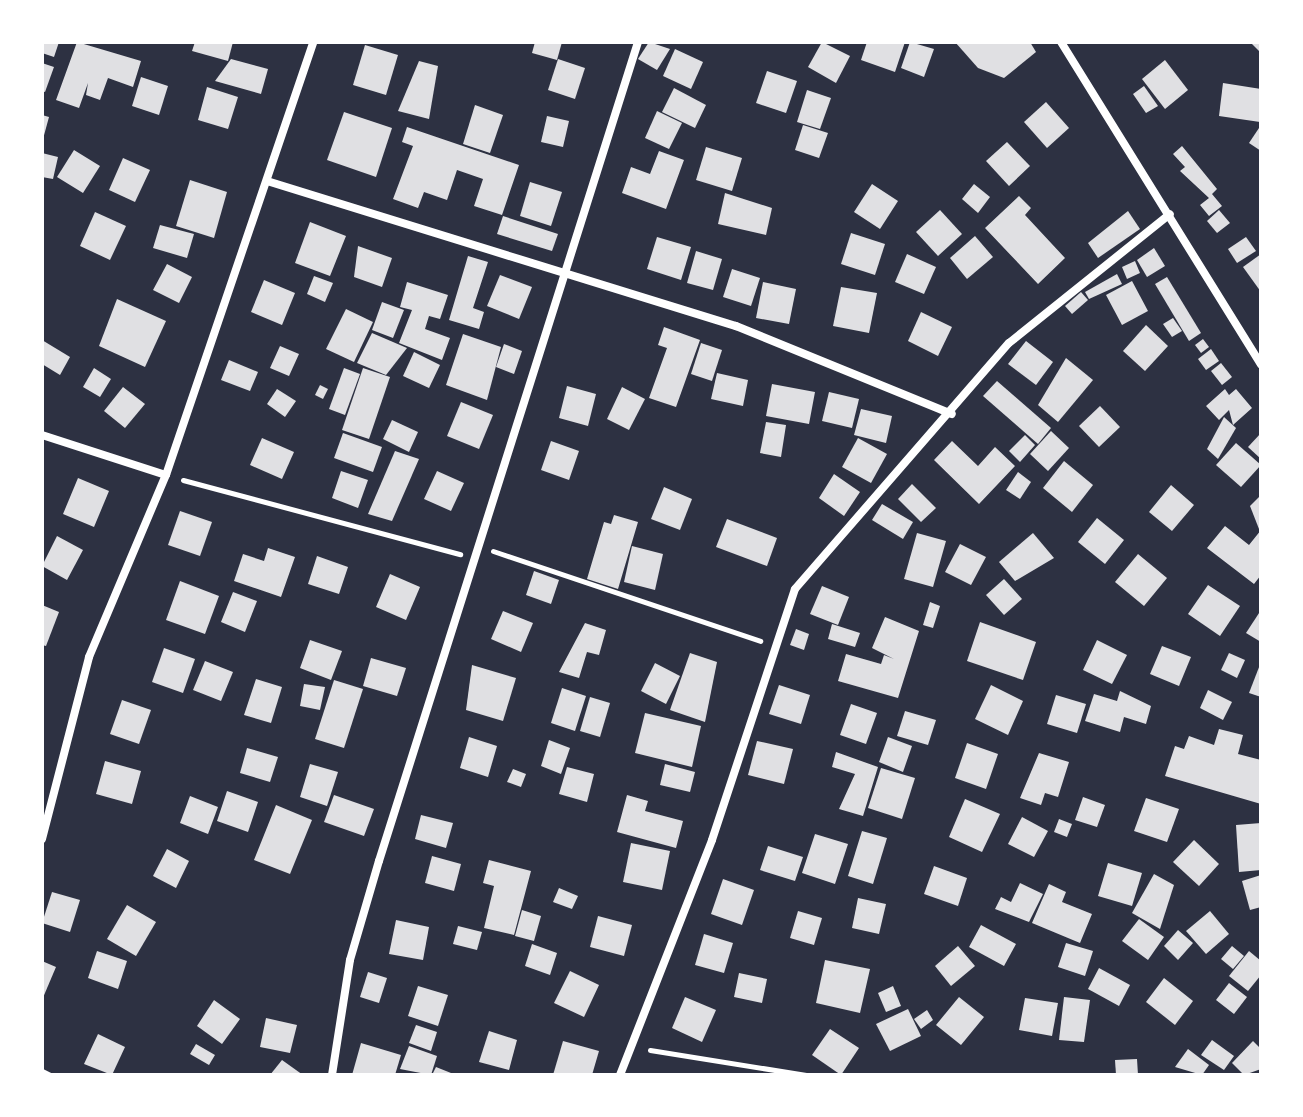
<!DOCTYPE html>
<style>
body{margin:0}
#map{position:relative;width:1303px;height:1117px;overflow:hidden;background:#2d3142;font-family:Jost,sans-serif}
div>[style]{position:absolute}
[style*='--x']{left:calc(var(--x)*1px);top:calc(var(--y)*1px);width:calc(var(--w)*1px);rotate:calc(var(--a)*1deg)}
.building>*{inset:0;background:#e0e0e3}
.path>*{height:5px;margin:-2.5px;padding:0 2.5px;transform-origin:2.5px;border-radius:2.5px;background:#fff}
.minor>*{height:8px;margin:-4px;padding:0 4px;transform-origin:4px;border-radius:4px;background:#fff}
span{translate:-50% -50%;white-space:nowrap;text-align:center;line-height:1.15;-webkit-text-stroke:6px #fff;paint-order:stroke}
.frame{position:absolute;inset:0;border:44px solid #fff;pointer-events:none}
</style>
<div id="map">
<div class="building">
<i style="clip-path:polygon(42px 42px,59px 42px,54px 57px,42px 53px)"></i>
<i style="clip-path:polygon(77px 42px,141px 61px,133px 87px,108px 78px,100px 100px,86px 95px,88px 83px,79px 108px,56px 100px)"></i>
<i style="clip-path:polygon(195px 42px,233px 42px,228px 61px,192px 51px)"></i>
<i style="clip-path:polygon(535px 42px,562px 42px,557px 60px,532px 53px)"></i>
<i style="clip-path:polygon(649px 42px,670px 49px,657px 70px,638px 59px)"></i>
<i style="clip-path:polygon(822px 42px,850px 56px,836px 83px,808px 67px)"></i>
<i style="clip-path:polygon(867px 42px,905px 42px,895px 72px,861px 60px)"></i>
<i style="clip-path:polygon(910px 42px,934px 49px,924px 77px,901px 68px)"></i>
<i style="clip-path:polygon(955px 42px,1030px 42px,1036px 52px,1004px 78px,978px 68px)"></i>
<i style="clip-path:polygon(1250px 42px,1261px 42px,1261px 53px)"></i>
<i style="clip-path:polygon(365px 45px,398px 55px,386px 95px,353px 85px)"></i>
<i style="clip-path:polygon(675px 49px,703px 62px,691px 89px,663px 76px)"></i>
<i style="clip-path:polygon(231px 59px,268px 69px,261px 94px,215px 81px)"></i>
<i style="clip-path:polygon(558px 59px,585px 68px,575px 99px,548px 90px)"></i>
<i style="clip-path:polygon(1165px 60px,1188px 90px,1165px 109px,1142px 79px)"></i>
<i style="clip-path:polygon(419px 61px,438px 66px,429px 119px,398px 111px)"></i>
<i style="clip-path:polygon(42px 63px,54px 67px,45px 92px,42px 91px)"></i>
<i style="clip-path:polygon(767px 71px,797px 81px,786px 113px,756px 103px)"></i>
<i style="clip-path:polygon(141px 77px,168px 86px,159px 115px,132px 106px)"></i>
<i style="clip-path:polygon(1223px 83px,1261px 89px,1260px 122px,1219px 116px)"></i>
<i style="clip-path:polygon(1144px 86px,1158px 106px,1146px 113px,1133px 94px)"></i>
<i style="clip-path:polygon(207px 87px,238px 97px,228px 129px,198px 120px)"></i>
<i style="clip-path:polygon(674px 88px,706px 105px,695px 128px,662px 112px)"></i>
<i style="clip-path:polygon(807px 90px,831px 98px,820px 129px,797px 122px)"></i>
<i style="clip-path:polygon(1046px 102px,1069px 128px,1047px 148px,1024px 122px)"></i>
<i style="clip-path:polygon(475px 105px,503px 115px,490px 153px,463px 144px)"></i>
<i style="clip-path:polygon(657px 111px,682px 123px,669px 149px,645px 138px)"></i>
<i style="clip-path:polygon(344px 112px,392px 128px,376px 177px,327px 160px)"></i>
<i style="clip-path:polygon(42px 115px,49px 117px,43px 139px,42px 139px)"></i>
<i style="clip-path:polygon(547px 116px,569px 121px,563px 147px,541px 142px)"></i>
<i style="clip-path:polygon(803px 125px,828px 133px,819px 158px,795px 150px)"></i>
<i style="clip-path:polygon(1261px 125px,1261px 151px,1249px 143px)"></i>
<i style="clip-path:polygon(407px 127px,519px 165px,502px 215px,474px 206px,483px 179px,457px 170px,447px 200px,424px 192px,418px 208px,393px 199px,413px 146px,402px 142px)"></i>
<i style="clip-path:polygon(1007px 142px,1030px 166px,1009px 186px,986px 161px)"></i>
<i style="clip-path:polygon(1182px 146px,1217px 189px,1212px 194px,1222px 206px,1209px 216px,1200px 205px,1209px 198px,1180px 171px,1185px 167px,1173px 154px)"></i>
<i style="clip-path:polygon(706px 147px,742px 158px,732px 191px,696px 180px)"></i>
<i style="clip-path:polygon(74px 150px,100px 166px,83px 193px,57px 177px)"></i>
<i style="clip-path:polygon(659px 151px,684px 160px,666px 209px,622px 193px,631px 167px,650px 174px)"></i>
<i style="clip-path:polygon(42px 153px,58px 157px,53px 179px,42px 177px)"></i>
<i style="clip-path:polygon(123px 158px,150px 170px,135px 202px,109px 190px)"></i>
<i style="clip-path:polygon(190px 180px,227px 192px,214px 238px,176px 226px)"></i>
<i style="clip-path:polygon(530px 182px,562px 192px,551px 226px,520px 216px)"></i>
<i style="clip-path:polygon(872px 184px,898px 201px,880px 229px,854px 212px)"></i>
<i style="clip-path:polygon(974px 184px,990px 197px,978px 213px,962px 199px)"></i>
<i style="clip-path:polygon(725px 193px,772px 208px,766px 235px,718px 224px)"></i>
<i style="clip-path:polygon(1019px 196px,1031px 208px,1025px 215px,1065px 258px,1038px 284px,985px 228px)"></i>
<i style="clip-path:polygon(940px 210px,962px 234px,938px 256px,916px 232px)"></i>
<i style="clip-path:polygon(1219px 210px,1230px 223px,1217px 233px,1207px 221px)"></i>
<i style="clip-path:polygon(1128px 211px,1140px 229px,1098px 258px,1088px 243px)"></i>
<i style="clip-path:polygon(95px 212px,126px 226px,110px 260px,80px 246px)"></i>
<i style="clip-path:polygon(503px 216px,558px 234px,552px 251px,497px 234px)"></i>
<i style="clip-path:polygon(310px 222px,346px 236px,330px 276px,295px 263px)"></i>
<i style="clip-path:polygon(160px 225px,194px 234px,187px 258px,153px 248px)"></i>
<i style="clip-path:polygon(851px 233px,885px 244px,875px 275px,841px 264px)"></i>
<i style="clip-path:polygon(975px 236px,993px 257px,967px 279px,950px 258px)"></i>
<i style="clip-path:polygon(657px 237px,691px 247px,681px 280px,647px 269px)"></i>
<i style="clip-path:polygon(1246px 237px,1256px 251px,1237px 263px,1228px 249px)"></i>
<i style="clip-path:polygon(358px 246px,392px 258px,382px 287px,354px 277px)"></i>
<i style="clip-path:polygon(1154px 248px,1165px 266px,1147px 277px,1137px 260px)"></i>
<i style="clip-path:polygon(696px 251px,722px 259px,713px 290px,687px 283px)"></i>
<i style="clip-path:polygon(907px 254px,936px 267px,924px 294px,895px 282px)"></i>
<i style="clip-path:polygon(1261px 254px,1261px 292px,1243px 267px)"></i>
<i style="clip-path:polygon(468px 256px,488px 262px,473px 308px,484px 312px,479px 329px,449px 320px)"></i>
<i style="clip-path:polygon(1135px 261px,1140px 273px,1127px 279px,1122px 267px)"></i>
<i style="clip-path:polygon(167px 264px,192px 277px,179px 303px,153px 290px)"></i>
<i style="clip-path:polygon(732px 269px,760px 278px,751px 306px,723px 297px)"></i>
<i style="clip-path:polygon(1117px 274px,1122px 284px,1089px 299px,1085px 292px)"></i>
<i style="clip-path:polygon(500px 275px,532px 287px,519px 319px,487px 306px)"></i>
<i style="clip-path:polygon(314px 276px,333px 283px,325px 302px,307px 294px)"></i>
<i style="clip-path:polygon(1167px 277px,1201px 333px,1189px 341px,1155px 284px)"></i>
<i style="clip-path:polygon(264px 280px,295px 293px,282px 325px,251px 312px)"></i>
<i style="clip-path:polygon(1132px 281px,1148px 311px,1122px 325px,1106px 295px)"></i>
<i style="clip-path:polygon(407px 282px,448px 295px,440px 319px,429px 316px,425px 329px,450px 338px,442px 360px,399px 343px,412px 310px,400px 307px)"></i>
<i style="clip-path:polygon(763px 282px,796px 289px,789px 324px,756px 318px)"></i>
<i style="clip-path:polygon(841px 287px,877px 293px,869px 333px,833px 326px)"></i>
<i style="clip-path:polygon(1081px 292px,1088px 300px,1072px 314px,1065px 306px)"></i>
<i style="clip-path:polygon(117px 299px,166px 321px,145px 367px,99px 346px)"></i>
<i style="clip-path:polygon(382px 302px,404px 310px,393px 338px,372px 330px)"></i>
<i style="clip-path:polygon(346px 309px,373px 322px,354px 362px,326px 349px)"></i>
<i style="clip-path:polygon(921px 312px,952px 327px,938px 356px,908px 341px)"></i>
<i style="clip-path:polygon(1173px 318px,1182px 331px,1172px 337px,1163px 324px)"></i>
<i style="clip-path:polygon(1146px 325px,1168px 346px,1145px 371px,1123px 351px)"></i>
<i style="clip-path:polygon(664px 327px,700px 340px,676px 407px,649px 398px,667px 348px,658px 345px)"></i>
<i style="clip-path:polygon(372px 333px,407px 348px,386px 375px,357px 363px)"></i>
<i style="clip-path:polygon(463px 334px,501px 347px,487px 400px,446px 385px)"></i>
<i style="clip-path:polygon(1203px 339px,1209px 347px,1201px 353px,1195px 345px)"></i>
<i style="clip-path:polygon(42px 340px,70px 357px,60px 375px,42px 364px)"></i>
<i style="clip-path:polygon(1026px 341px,1053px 362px,1036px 385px,1008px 364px)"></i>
<i style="clip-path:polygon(701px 343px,722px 350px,712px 381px,691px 374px)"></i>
<i style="clip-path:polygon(504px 344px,522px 351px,514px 374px,496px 367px)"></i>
<i style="clip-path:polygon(280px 346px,299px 354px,289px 376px,270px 368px)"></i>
<i style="clip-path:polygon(1211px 349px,1219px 361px,1206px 370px,1198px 359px)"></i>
<i style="clip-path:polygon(414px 352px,440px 365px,429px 388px,403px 376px)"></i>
<i style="clip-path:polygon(1066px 358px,1093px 380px,1058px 422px,1038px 405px)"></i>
<i style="clip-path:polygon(229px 360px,258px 372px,250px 391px,221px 380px)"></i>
<i style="clip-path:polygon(1221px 363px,1232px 377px,1222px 385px,1211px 371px)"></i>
<i style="clip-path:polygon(94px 368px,111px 379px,100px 397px,83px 387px)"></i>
<i style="clip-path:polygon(344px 368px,360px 374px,345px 415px,329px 409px)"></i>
<i style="clip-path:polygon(363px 368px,390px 377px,369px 439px,342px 430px)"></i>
<i style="clip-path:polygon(717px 373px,748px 380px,743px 406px,711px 399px)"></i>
<i style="clip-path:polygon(997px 381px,1051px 428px,1038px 444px,983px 396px)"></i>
<i style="clip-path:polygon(772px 384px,815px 392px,809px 424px,766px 416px)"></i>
<i style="clip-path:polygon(320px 385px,328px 389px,323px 399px,315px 395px)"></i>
<i style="clip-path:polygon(567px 386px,596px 394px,588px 426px,559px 418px)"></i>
<i style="clip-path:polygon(123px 387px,145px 404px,125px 428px,104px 411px)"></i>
<i style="clip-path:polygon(622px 387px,645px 399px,629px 430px,607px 419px)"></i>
<i style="clip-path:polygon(277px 389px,296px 401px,285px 417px,267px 404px)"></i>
<i style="clip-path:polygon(1225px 389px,1229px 395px,1236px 389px,1252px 408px,1233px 425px,1229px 410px,1219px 420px,1206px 406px)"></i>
<i style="clip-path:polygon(829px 392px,859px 399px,852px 428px,822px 421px)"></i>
<i style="clip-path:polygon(461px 402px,493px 415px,479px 449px,447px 436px)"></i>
<i style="clip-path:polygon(1100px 406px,1120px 427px,1099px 447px,1079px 426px)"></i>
<i style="clip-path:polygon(861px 409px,892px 416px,886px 443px,854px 435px)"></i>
<i style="clip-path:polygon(1224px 417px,1236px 428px,1218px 459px,1207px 449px)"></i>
<i style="clip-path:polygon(392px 420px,418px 432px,409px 452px,383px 439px)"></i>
<i style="clip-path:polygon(766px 422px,786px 425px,781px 457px,760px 453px)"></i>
<i style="clip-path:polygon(1051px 431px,1069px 448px,1048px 471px,1030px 454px)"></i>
<i style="clip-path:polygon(343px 433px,382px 447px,373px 472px,334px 458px)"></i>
<i style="clip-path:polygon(1261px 433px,1261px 459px,1248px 447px)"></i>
<i style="clip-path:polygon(1025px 435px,1035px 445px,1020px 462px,1009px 451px)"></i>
<i style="clip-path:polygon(262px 438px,294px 452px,282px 479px,250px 465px)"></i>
<i style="clip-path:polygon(858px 438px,887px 454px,871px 483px,842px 467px)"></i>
<i style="clip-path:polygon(551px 441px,579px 451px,569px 480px,541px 470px)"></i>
<i style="clip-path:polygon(952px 441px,978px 466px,995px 447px,1015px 466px,979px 504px,934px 460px)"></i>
<i style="clip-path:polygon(1236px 443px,1261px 465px,1241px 487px,1216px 465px)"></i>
<i style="clip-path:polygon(395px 451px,419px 459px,392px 521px,368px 514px)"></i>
<i style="clip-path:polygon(1064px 461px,1093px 485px,1072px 512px,1043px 488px)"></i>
<i style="clip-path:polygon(341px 471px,368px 480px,358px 508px,332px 498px)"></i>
<i style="clip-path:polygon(437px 471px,464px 483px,451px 511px,424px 499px)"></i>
<i style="clip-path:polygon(1018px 472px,1031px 482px,1020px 499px,1006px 490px)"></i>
<i style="clip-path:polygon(834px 474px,860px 492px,844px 516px,819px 498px)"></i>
<i style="clip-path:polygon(78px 478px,109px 491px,94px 527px,63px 514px)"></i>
<i style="clip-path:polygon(912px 484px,936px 508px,921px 522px,898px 499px)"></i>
<i style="clip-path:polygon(1171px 485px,1194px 505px,1172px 531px,1149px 512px)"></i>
<i style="clip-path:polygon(664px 487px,692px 499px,680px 530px,651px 519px)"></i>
<i style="clip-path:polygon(1259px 497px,1261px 527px,1259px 529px,1250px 506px)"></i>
<i style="clip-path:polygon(882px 504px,913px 522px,903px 539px,872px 520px)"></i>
<i style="clip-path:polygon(180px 511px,212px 522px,200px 556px,168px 545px)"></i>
<i style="clip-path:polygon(614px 515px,638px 522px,618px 589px,587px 579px,604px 522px,611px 524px)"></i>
<i style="clip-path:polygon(1097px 518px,1124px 540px,1105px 564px,1078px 542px)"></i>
<i style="clip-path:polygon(727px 519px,777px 538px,767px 566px,716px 547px)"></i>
<i style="clip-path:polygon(1225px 526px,1249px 545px,1261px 530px,1261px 575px,1254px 584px,1207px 548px)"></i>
<i style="clip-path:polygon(917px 533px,946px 541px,933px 587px,904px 579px)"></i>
<i style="clip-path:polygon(1033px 533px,1054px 558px,1015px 581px,999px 562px)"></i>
<i style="clip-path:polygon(57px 536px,83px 550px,67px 580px,42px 566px)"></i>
<i style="clip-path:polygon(960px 544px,986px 557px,971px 585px,945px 572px)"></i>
<i style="clip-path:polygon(632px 546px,663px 554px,655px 590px,624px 582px)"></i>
<i style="clip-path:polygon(268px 548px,295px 557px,281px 597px,234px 581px,243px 554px,264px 561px)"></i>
<i style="clip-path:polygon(1138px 554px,1167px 578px,1144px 606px,1115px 582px)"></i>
<i style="clip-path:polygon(317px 556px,348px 567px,339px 594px,308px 584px)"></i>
<i style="clip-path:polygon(534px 571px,559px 580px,551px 604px,526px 595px)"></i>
<i style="clip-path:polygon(390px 574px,420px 587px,406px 620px,376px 607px)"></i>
<i style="clip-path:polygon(1004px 579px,1022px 599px,1004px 615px,986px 595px)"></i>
<i style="clip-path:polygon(180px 581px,219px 596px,205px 634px,166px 620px)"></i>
<i style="clip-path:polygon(1208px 585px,1240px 606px,1220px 636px,1188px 614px)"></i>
<i style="clip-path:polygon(822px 586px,849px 597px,838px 625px,810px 614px)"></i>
<i style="clip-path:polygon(233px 592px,257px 601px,245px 632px,221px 622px)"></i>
<i style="clip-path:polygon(930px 602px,940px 606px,933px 628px,923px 625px)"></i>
<i style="clip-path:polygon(42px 605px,59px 612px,46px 646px,42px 645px)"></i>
<i style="clip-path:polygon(1261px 610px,1261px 642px,1246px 633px)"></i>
<i style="clip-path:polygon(503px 611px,533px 623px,521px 652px,491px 639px)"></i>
<i style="clip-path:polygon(885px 617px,919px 631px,898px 698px,838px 681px,846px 654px,881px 664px,884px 655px,894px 659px,872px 648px)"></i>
<i style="clip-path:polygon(980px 622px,1036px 642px,1023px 680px,967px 661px)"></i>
<i style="clip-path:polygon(585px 623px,606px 630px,599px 655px,587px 652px,579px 678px,559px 672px)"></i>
<i style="clip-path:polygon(832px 624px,860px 633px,855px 647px,828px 639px)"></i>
<i style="clip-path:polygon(796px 629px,809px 634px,804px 650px,790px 645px)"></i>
<i style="clip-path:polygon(310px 640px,342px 651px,331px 680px,300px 668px)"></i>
<i style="clip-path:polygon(1097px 640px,1127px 655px,1112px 684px,1083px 670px)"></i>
<i style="clip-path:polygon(1162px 646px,1191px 657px,1179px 686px,1150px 674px)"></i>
<i style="clip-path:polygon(164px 648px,195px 659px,183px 693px,152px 682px)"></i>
<i style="clip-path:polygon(690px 653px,717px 662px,705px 722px,670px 710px)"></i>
<i style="clip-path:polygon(1229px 653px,1245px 660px,1237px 678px,1221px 670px)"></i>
<i style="clip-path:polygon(371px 658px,406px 668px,397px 696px,363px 686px)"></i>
<i style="clip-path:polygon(205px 661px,233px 672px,221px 701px,193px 690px)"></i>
<i style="clip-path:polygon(1261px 662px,1261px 697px,1249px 693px)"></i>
<i style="clip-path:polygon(655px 663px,680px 676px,666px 704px,641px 691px)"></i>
<i style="clip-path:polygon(472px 665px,516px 678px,503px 721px,466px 710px)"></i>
<i style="clip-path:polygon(256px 679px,282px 687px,271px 723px,244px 715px)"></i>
<i style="clip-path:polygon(334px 680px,363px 689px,344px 748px,315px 739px)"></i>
<i style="clip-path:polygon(304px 684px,325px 687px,320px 710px,300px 706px)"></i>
<i style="clip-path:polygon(779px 685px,810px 695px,801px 724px,769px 714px)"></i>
<i style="clip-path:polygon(991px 685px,1023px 701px,1008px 735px,975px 719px)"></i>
<i style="clip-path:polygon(562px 688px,586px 696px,575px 731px,551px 723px)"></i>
<i style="clip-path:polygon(1208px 690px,1232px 702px,1223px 720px,1200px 708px)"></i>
<i style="clip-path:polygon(1120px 691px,1151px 706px,1146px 724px,1124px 717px,1120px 732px,1085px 721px,1094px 694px,1117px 701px)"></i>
<i style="clip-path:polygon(1056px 695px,1086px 704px,1077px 733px,1047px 724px)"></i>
<i style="clip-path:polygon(590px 697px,610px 703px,600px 737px,580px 731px)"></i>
<i style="clip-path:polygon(122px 700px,151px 710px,139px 744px,110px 734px)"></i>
<i style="clip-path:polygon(851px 704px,877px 713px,866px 744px,840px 735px)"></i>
<i style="clip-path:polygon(905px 711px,936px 720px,928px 745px,897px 736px)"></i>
<i style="clip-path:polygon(645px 713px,701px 726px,692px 767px,635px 753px)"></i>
<i style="clip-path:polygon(1219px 729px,1243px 735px,1238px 754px,1261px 760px,1261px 804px,1165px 776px,1175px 746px,1184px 749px,1189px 736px,1214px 745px)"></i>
<i style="clip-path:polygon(469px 737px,497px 746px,488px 777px,460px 768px)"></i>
<i style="clip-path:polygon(888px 737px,912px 746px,903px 772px,879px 762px)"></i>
<i style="clip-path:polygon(549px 740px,570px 748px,561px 774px,541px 766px)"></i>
<i style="clip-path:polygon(757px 741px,793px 749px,784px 784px,748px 775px)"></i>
<i style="clip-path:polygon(967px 743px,998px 754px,986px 789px,955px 778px)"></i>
<i style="clip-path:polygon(247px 748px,278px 757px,270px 782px,240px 773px)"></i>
<i style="clip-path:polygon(836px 752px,878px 767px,863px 816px,839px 809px,855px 774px,832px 767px)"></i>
<i style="clip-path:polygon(1039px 753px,1069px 762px,1058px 797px,1045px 793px,1041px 805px,1020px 798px)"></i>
<i style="clip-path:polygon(105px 761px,141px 771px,132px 804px,96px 794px)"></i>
<i style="clip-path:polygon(310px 764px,338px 772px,327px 806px,300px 797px)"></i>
<i style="clip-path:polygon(665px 764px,695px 772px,690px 792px,660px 785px)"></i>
<i style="clip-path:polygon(567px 767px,594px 774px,587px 802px,559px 794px)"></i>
<i style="clip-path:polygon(881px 768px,915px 778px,902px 819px,868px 808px)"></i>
<i style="clip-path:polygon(513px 769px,526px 774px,521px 787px,507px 782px)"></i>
<i style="clip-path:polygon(227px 791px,258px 802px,248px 832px,217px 821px)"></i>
<i style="clip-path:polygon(334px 795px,374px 809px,364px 836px,324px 822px)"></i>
<i style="clip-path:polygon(627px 795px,648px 801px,645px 811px,683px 821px,676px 848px,617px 832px)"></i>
<i style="clip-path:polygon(190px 796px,218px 807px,208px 834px,180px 823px)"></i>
<i style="clip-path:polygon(1083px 797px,1105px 805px,1097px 827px,1075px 820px)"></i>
<i style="clip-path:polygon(1146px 798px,1179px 809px,1167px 842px,1134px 831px)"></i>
<i style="clip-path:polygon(965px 799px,1000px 814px,982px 852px,949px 837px)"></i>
<i style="clip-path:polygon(276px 805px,312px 820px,290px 874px,254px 860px)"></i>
<i style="clip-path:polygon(421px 815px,453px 823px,446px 848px,415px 839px)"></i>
<i style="clip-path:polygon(1022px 817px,1048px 831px,1034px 857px,1008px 844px)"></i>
<i style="clip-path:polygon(1059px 819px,1072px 824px,1067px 837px,1054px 832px)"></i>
<i style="clip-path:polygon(1261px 823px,1261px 870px,1239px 872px,1236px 825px)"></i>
<i style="clip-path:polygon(862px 831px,887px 838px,873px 884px,848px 876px)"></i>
<i style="clip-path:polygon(815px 834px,848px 844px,835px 884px,802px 873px)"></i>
<i style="clip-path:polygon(1194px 840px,1219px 864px,1199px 886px,1173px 862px)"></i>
<i style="clip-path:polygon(631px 843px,670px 851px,662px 890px,623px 882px)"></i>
<i style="clip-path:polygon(768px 846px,803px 857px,795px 881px,760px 870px)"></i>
<i style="clip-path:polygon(167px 849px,189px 861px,176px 888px,153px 876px)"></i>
<i style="clip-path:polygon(432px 856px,461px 864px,454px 891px,425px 883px)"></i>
<i style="clip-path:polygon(489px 860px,531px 871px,514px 935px,484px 928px,494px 886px,483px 883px)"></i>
<i style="clip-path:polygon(1108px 863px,1142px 873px,1132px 906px,1098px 896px)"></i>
<i style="clip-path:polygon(934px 866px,967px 878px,958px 906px,924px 894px)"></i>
<i style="clip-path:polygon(1154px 874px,1174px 885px,1160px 929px,1132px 913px)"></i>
<i style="clip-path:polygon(1261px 875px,1261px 907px,1250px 910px,1242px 881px)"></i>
<i style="clip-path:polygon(723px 879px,754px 890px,742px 925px,711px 914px)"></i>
<i style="clip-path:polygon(1020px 883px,1043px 894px,1029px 922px,995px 909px,1001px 897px,1011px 902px)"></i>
<i style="clip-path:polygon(1049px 884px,1066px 892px,1062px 902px,1092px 914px,1080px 943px,1032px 923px)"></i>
<i style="clip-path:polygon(559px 888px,578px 896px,572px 909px,553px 902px)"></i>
<i style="clip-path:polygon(52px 892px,80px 900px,70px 932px,42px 923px)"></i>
<i style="clip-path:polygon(858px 898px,886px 904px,879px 934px,852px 928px)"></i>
<i style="clip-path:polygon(127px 905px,156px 922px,136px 956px,107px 939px)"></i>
<i style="clip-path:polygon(522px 910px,541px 916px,534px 941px,515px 936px)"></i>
<i style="clip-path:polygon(798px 911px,822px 918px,814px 945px,790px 938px)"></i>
<i style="clip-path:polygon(1210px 911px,1229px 934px,1206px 954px,1186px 931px)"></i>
<i style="clip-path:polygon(598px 916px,632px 925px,624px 956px,590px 947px)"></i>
<i style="clip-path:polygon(1139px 919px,1164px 937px,1148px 960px,1122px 941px)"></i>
<i style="clip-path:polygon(396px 920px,429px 927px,423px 960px,389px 954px)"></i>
<i style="clip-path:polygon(981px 925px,1016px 944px,1004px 966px,969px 947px)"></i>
<i style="clip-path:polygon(458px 926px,482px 932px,477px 950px,453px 944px)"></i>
<i style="clip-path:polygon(1178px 930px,1193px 943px,1178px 960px,1164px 946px)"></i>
<i style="clip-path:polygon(704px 934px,733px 943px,724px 973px,695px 965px)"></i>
<i style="clip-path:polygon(1066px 943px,1093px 951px,1085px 976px,1058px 967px)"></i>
<i style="clip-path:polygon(532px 944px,557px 953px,550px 975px,525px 966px)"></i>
<i style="clip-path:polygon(958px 946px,975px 966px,951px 986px,935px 966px)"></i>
<i style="clip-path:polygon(1232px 946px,1244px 956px,1233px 969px,1221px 959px)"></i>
<i style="clip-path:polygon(97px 951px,127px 961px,118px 989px,88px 978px)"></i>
<i style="clip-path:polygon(1249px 951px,1261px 961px,1261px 975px,1248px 991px,1229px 976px)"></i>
<i style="clip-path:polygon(825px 960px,870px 969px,860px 1013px,816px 1003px)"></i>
<i style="clip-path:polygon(42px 961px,56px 967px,42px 1000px)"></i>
<i style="clip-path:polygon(1099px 968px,1130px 985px,1119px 1006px,1088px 989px)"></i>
<i style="clip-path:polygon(570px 971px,599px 985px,584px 1017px,554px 1003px)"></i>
<i style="clip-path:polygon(368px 972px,387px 978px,379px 1003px,360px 997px)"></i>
<i style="clip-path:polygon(739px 973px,767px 979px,762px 1003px,734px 997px)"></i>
<i style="clip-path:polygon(1164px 978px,1193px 1001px,1175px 1025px,1146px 1002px)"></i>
<i style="clip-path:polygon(1229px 983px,1247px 997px,1234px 1014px,1216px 1000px)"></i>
<i style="clip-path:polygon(418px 986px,448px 995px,438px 1026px,408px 1016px)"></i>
<i style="clip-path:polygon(893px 986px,901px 1006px,886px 1012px,878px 993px)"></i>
<i style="clip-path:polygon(685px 997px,716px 1010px,702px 1042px,672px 1028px)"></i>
<i style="clip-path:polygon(959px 997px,984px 1017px,961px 1045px,936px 1025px)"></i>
<i style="clip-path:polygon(1064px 997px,1090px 1000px,1084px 1042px,1059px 1040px)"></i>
<i style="clip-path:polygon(1025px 998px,1058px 1003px,1052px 1036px,1019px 1030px)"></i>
<i style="clip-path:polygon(214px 1000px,240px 1019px,222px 1044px,197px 1026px)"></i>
<i style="clip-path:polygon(908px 1009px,921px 1036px,890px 1051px,876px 1024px)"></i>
<i style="clip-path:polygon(927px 1010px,933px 1020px,921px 1029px,914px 1019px)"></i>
<i style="clip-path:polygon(266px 1018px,297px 1025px,290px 1053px,260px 1047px)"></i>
<i style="clip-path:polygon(416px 1025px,437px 1032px,431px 1051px,409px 1043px)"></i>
<i style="clip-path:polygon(830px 1029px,859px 1048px,841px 1075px,812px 1055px)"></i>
<i style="clip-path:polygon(489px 1031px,517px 1040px,509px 1070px,479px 1062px)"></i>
<i style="clip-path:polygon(98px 1034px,125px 1047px,112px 1075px,84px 1064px)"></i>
<i style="clip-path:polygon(1212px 1040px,1234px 1056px,1224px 1070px,1201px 1055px)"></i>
<i style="clip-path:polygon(563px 1041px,599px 1051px,592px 1075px,553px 1075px)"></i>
<i style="clip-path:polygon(1253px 1041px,1261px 1049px,1261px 1069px,1244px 1075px,1232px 1063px)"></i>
<i style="clip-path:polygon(361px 1043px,401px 1055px,395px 1075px,352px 1075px)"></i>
<i style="clip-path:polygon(196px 1044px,215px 1055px,209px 1065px,190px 1054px)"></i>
<i style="clip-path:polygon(409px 1046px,437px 1056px,431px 1075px,400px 1069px)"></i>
<i style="clip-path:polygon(1188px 1049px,1209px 1065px,1202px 1075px,1175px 1067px)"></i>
<i style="clip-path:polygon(1137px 1059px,1138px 1075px,1116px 1075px,1115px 1060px)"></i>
<i style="clip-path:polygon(282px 1060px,303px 1075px,270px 1075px)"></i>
<i style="clip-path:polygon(436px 1067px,456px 1075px,432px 1075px)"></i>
</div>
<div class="path">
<i style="--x:183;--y:480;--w:287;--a:15"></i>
<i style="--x:493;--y:551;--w:282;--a:18.6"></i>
<i style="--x:650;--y:1050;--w:158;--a:9.1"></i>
<i style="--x:42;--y:1071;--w:9;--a:27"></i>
</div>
<div class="minor">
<i style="--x:1061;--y:42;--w:380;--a:58.2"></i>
<i style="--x:267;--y:181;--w:491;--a:17.2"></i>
<i style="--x:736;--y:326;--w:233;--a:22.2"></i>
<i style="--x:42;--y:435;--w:130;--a:17.9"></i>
<i style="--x:42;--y:839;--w:188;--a:-75.5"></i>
<i style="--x:89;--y:657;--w:198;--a:-67.1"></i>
<i style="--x:166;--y:475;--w:457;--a:-71.2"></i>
<i style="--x:332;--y:1075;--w:116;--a:-81.1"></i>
<i style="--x:350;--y:960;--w:103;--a:-73.7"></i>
<i style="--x:379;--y:861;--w:859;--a:-72.45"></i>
<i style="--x:620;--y:1075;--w:252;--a:-68.6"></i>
<i style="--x:712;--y:840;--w:264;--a:-71.7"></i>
<i style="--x:795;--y:589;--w:326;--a:-49"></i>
<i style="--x:1009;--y:343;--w:206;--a:-38.7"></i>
</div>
<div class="frame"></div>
</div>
